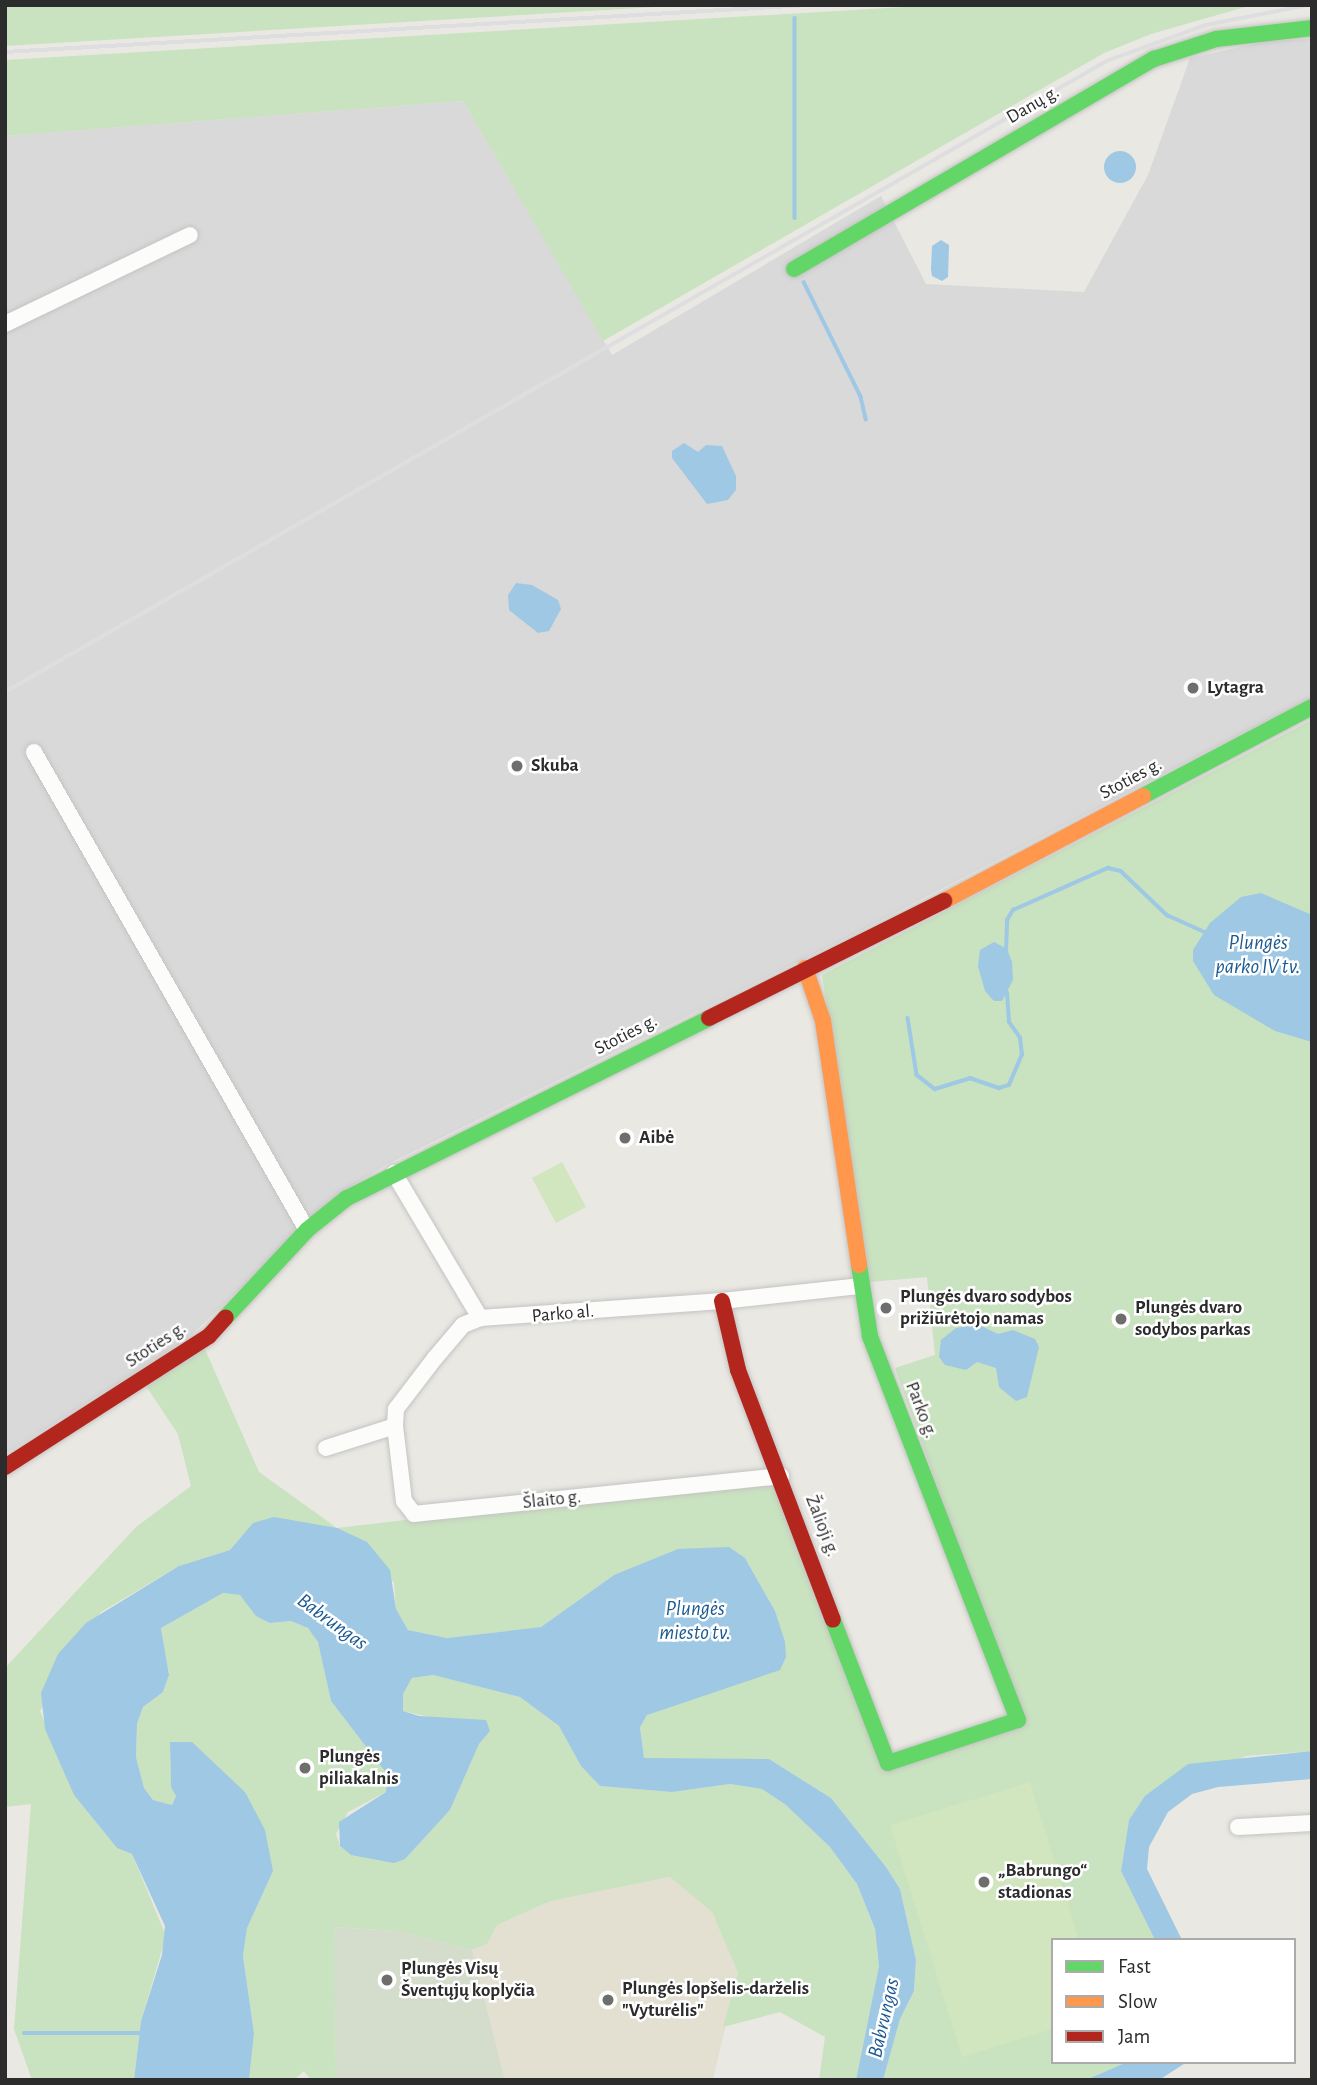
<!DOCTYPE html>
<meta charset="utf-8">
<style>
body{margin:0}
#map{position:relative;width:1317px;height:2085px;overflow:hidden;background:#e9e8e3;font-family:"Alegreya Sans",sans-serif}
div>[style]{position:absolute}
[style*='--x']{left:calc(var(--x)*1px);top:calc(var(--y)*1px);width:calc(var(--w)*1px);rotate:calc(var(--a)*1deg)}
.industrial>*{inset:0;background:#dad9da}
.education>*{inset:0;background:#e3e0d2}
.green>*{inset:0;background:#c9e2bf}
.cemetery>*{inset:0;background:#d4ddcc}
.pitch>*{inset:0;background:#d1e5be}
.water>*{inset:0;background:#9ec8e3}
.round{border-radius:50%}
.stream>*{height:3.5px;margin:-1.75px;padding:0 1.75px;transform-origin:1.75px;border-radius:1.75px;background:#9ec8e3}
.roads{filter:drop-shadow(0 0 2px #c4c3c2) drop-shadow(0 0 2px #c4c3c2)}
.street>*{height:16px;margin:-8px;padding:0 8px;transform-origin:8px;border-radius:8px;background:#fcfcfb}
.fast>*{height:16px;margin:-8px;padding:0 8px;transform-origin:8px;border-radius:8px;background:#63d668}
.slow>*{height:16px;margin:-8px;padding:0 8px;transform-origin:8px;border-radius:8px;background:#ff974d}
.jam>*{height:16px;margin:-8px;padding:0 8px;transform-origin:8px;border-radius:8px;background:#b3261e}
.rail>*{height:3.5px;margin:-1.75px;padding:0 1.75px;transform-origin:1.75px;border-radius:1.75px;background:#dedee0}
.dots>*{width:19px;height:19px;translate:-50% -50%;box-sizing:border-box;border:4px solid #fff;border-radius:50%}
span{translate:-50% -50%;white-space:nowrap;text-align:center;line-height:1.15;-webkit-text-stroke:5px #fff;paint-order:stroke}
.street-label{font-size:19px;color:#2c2c2c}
.poi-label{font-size:19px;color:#2c2c2c;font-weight:700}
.left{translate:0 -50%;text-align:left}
.water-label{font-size:21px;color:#1b5991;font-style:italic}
.frame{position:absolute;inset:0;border:7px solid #2c2c2c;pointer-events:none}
.legend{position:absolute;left:1051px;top:1938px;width:245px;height:126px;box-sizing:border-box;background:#fff;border:2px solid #ababab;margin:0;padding:9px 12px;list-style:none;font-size:21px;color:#2c2c2c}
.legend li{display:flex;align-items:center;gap:14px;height:35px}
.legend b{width:35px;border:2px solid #ababab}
</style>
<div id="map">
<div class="industrial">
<i style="clip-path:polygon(1312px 39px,1312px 697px,858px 932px,386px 1165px,343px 1191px,186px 1340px,5px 1454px,5px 136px,463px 101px,612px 355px,881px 196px,926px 284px,1084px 292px,1148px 175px,1190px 58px,1268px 41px)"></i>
</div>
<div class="education">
<i style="clip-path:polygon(671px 1877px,712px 1912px,738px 1973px,713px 2080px,505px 2080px,472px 1950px,487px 1944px,497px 1925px,551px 1901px)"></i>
</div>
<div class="green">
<i style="clip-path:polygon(5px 5px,688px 5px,5px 46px)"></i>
<i style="clip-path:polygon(938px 5px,1252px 5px,1151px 34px,1104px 53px,603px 341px,463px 101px,5px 136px,5px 60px)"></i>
<i style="clip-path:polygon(1312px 720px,1312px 1751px,1246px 1756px,1129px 1820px,1121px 1871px,1155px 1940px,1053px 1940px,1053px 2062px,1127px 2062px,1086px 2080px,883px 2080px,900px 2019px,914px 1991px,916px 1960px,900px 1889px,886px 1867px,831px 1798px,769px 1759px,644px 1759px,640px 1726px,647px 1715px,665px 1707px,775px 1611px,745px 1558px,614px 1575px,541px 1627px,447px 1638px,408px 1630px,396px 1609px,394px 1582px,253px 1523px,230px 1550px,179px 1566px,101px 1612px,40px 1711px,74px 1795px,117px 1848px,132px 1854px,166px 1936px,141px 2021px,134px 2080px,32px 2080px,14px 2029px,31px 1804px,5px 1807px,5px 1668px,136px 1527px,191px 1486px,178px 1434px,146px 1386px,204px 1347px,259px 1472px,337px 1528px,781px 1476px,886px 1765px,1022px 1723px,895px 1368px,935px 1355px,927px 1277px,869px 1282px,822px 975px)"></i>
<i style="clip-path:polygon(223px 1593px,240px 1595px,270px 1623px,291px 1621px,308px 1628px,318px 1641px,331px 1701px,387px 1774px,386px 1792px,348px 1812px,336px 1834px,340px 1846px,351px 1855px,405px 1859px,450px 1810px,479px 1744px,490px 1731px,403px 1711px,403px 1694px,412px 1678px,433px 1675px,520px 1697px,559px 1726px,581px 1766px,600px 1786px,672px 1792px,730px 1784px,762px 1789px,786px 1805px,830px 1847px,857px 1884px,875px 1930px,879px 1966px,856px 2080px,819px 2080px,825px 2037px,780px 2012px,723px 2027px,738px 1973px,712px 1912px,670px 1877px,551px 1901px,497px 1925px,487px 1944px,472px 1950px,398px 1931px,335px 1927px,336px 2080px,311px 2080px,304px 2071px,294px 2080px,249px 2080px,254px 2033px,243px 1956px,247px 1928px,273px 1871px,245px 1792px,191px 1742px,170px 1742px,171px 1786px,176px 1796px,172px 1805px,153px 1800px,144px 1788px,136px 1757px,137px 1724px,143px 1707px,163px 1692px,169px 1675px,161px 1628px)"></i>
</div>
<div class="cemetery">
<i style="clip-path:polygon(334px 1927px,398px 1931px,472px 1950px,505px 2080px,336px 2080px)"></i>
</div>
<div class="pitch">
<i style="clip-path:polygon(562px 1162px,586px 1207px,556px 1223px,532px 1178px)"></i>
<i style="clip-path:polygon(1030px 1782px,1079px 1940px,1053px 1940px,1053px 2029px,962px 2057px,890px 1825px)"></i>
</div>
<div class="water">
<i class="round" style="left:1104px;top:151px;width:32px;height:32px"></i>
<i style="clip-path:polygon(941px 240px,949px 245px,948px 277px,942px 281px,932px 276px,931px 269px,932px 246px)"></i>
<i style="clip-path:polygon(684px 443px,698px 452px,706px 445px,722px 446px,736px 476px,736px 490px,728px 500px,707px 504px,672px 458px,672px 451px)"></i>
<i style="clip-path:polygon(516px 583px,532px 585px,558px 600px,561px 609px,549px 631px,538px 633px,509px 610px,508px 595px)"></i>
<i style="clip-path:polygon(1261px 893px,1312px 915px,1312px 1042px,1275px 1031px,1214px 995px,1193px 961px,1193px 950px,1210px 923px,1241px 897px)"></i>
<i style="clip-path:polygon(994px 942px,1007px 949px,1012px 962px,1013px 980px,1002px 1001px,994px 1001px,985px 991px,978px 966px,980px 950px)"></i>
<i style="clip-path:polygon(979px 1325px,998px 1334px,1013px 1330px,1035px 1339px,1039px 1347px,1027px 1397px,1016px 1401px,999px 1387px,996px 1368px,977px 1362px,966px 1370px,945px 1365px,939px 1357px,941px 1340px,956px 1328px)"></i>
<i style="clip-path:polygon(274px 1517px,337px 1528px,367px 1542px,390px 1570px,396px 1609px,408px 1630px,447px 1638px,541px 1627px,614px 1575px,678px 1549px,729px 1547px,745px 1558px,775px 1611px,785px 1642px,786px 1657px,780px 1670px,647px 1715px,640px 1727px,644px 1758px,769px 1759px,831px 1798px,886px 1867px,900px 1889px,916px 1960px,914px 1991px,900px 2019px,883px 2080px,856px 2080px,879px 1966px,875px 1929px,857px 1884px,830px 1847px,786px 1805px,762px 1789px,730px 1784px,672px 1792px,600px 1786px,581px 1766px,559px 1726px,520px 1697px,433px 1675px,412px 1678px,403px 1694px,403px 1711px,419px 1716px,486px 1720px,490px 1731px,479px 1744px,450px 1810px,405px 1859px,394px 1863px,351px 1855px,340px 1846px,339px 1822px,386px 1792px,387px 1774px,331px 1701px,318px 1642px,308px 1628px,291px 1621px,270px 1623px,256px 1616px,240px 1595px,223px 1593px,161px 1628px,169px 1675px,163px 1692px,143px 1707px,137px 1724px,136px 1757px,144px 1788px,153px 1800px,172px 1805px,176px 1796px,171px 1787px,170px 1742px,192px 1742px,245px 1792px,265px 1830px,273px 1871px,247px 1928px,243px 1956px,254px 2033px,249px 2080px,134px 2080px,141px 2021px,162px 1955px,165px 1926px,132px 1854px,117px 1848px,74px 1795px,45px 1729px,41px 1693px,58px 1654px,86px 1623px,179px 1566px,230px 1550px,253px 1523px)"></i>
<i style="clip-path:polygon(1312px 1751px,1312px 1779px,1218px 1787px,1192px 1794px,1168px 1812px,1149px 1847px,1147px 1869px,1182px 1940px,1155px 1940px,1121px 1871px,1129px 1820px,1145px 1796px,1188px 1764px)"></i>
<i style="clip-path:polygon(1127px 2062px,1187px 2062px,1159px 2080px,1086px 2080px)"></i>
</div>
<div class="stream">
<i style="--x:795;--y:18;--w:200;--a:90"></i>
<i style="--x:804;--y:282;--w:128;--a:63.6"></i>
<i style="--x:861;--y:397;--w:23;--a:77"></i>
<i style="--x:1006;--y:952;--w:32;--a:-88"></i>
<i style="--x:1007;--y:920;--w:12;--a:-59"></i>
<i style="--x:1013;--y:910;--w:104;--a:-23.9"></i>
<i style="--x:1108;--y:868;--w:13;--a:13"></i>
<i style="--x:1121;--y:871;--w:64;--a:43.7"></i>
<i style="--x:1167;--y:915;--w:44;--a:24.2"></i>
<i style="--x:908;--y:1018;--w:58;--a:81"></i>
<i style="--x:917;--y:1075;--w:23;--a:38"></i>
<i style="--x:935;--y:1089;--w:37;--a:-17"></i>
<i style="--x:970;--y:1078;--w:31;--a:19"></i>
<i style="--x:999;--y:1088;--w:10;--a:-17"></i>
<i style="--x:1009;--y:1085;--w:33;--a:-67"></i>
<i style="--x:1022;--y:1055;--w:17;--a:-97"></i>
<i style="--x:1020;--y:1038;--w:19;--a:-125"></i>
<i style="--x:1009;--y:1022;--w:29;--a:-94"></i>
<i style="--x:24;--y:2033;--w:120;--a:0"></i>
</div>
<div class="roads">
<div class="street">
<i style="--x:5;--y:324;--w:205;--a:-25.7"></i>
<i style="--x:34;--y:752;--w:550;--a:60.27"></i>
<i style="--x:394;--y:1173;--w:169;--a:59.3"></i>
<i style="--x:395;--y:1426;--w:76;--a:83.2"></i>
<i style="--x:404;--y:1501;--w:16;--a:52"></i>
<i style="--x:414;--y:1514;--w:369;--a:-5.9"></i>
<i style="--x:326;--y:1448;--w:72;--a:-17.7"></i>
<i style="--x:395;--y:1426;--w:17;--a:-87"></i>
<i style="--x:396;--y:1409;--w:64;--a:-52.6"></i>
<i style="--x:435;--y:1358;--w:43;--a:-49.7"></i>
<i style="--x:463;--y:1325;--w:18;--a:-22"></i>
<i style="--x:480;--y:1318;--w:243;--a:-4"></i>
<i style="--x:722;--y:1301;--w:140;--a:-6.2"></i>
<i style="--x:1238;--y:1827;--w:74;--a:-3.1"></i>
</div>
<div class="fast">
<i style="--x:794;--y:269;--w:417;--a:-30.3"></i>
<i style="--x:1154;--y:59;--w:65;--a:-17.9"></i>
<i style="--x:1216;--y:39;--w:97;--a:-6.5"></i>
<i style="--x:1143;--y:796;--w:191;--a:-27.8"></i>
<i style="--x:226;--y:1317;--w:119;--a:-47"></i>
<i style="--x:307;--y:1230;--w:51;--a:-38.7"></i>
<i style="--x:347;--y:1198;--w:404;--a:-26.4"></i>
<i style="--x:833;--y:1620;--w:153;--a:69"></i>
<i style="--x:888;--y:1763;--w:137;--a:-18.3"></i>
<i style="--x:1018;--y:1720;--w:412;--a:-111.1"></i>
<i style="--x:870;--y:1336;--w:72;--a:-98.8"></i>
</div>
<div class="slow">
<i style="--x:944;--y:901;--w:225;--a:-27.8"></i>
<i style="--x:805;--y:968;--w:56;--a:71.2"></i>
<i style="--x:823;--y:1021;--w:247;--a:81.6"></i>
</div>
<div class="jam">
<i style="--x:709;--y:1018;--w:263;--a:-26.5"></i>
<i style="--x:722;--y:1301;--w:71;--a:76.9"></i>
<i style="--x:738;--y:1370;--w:267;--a:69.2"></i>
<i style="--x:5;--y:1467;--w:242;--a:-32.7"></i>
<i style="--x:209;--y:1336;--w:25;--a:-48"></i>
</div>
</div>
<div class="rail">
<i style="--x:5;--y:52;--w:804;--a:-3.35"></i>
<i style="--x:5;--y:692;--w:1270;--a:-29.8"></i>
<i style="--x:1107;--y:61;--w:105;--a:-20"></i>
<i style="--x:1206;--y:25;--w:104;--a:-11.1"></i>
</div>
<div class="dots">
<i style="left:1193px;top:688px;background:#6e6e6c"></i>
<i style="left:517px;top:766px;background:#6e6e6c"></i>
<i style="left:625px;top:1138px;background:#6e6e6c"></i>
<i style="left:886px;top:1308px;background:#6e6e6c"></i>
<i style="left:1121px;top:1319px;background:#6e6e6c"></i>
<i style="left:305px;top:1768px;background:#6e6e6c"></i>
<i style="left:984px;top:1882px;background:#6e6e6c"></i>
<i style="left:387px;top:1980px;background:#6e6e6c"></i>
<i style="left:608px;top:2000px;background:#6e6e6c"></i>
</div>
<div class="street-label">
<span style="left:1033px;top:105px;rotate:-30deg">Danų g.</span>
<span style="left:1131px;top:779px;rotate:-28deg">Stoties g.</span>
<span style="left:626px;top:1035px;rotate:-27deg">Stoties g.</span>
<span style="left:563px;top:1314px;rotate:-5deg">Parko al.</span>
<span style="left:156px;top:1345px;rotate:-33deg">Stoties g.</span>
<span style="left:921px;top:1410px;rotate:69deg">Parko g.</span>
<span style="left:552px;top:1500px;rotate:-6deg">Šlaito g.</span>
<span style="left:822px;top:1526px;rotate:69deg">Žalioji g.</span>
</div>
<div class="poi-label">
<span class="left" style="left:1207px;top:688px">Lytagra</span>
<span class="left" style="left:531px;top:766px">Skuba</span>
<span class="left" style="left:639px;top:1138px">Aibė</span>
<span class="left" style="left:900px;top:1308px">Plungės dvaro sodybos<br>prižiūrėtojo namas</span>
<span class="left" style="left:1135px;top:1319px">Plungės dvaro<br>sodybos parkas</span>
<span class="left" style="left:319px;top:1768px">Plungės<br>piliakalnis</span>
<span class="left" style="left:998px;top:1882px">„Babrungo“<br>stadionas</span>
<span class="left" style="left:401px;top:1980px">Plungės Visų<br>Šventųjų koplyčia</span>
<span class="left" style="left:622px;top:2000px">Plungės lopšelis-darželis<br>"Vyturėlis"</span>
</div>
<div class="water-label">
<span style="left:1258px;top:955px">Plungės<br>parko IV tv.</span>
<span style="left:695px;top:1621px">Plungės<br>miesto tv.</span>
<span style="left:332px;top:1622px;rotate:36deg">Babrungas</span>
<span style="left:884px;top:2018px;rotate:-77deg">Babrungas</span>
</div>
<div class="frame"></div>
<ul class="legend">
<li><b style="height:9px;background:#63d668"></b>Fast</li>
<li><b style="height:9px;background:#ff974d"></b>Slow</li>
<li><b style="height:9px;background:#b3261e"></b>Jam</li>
</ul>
</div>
